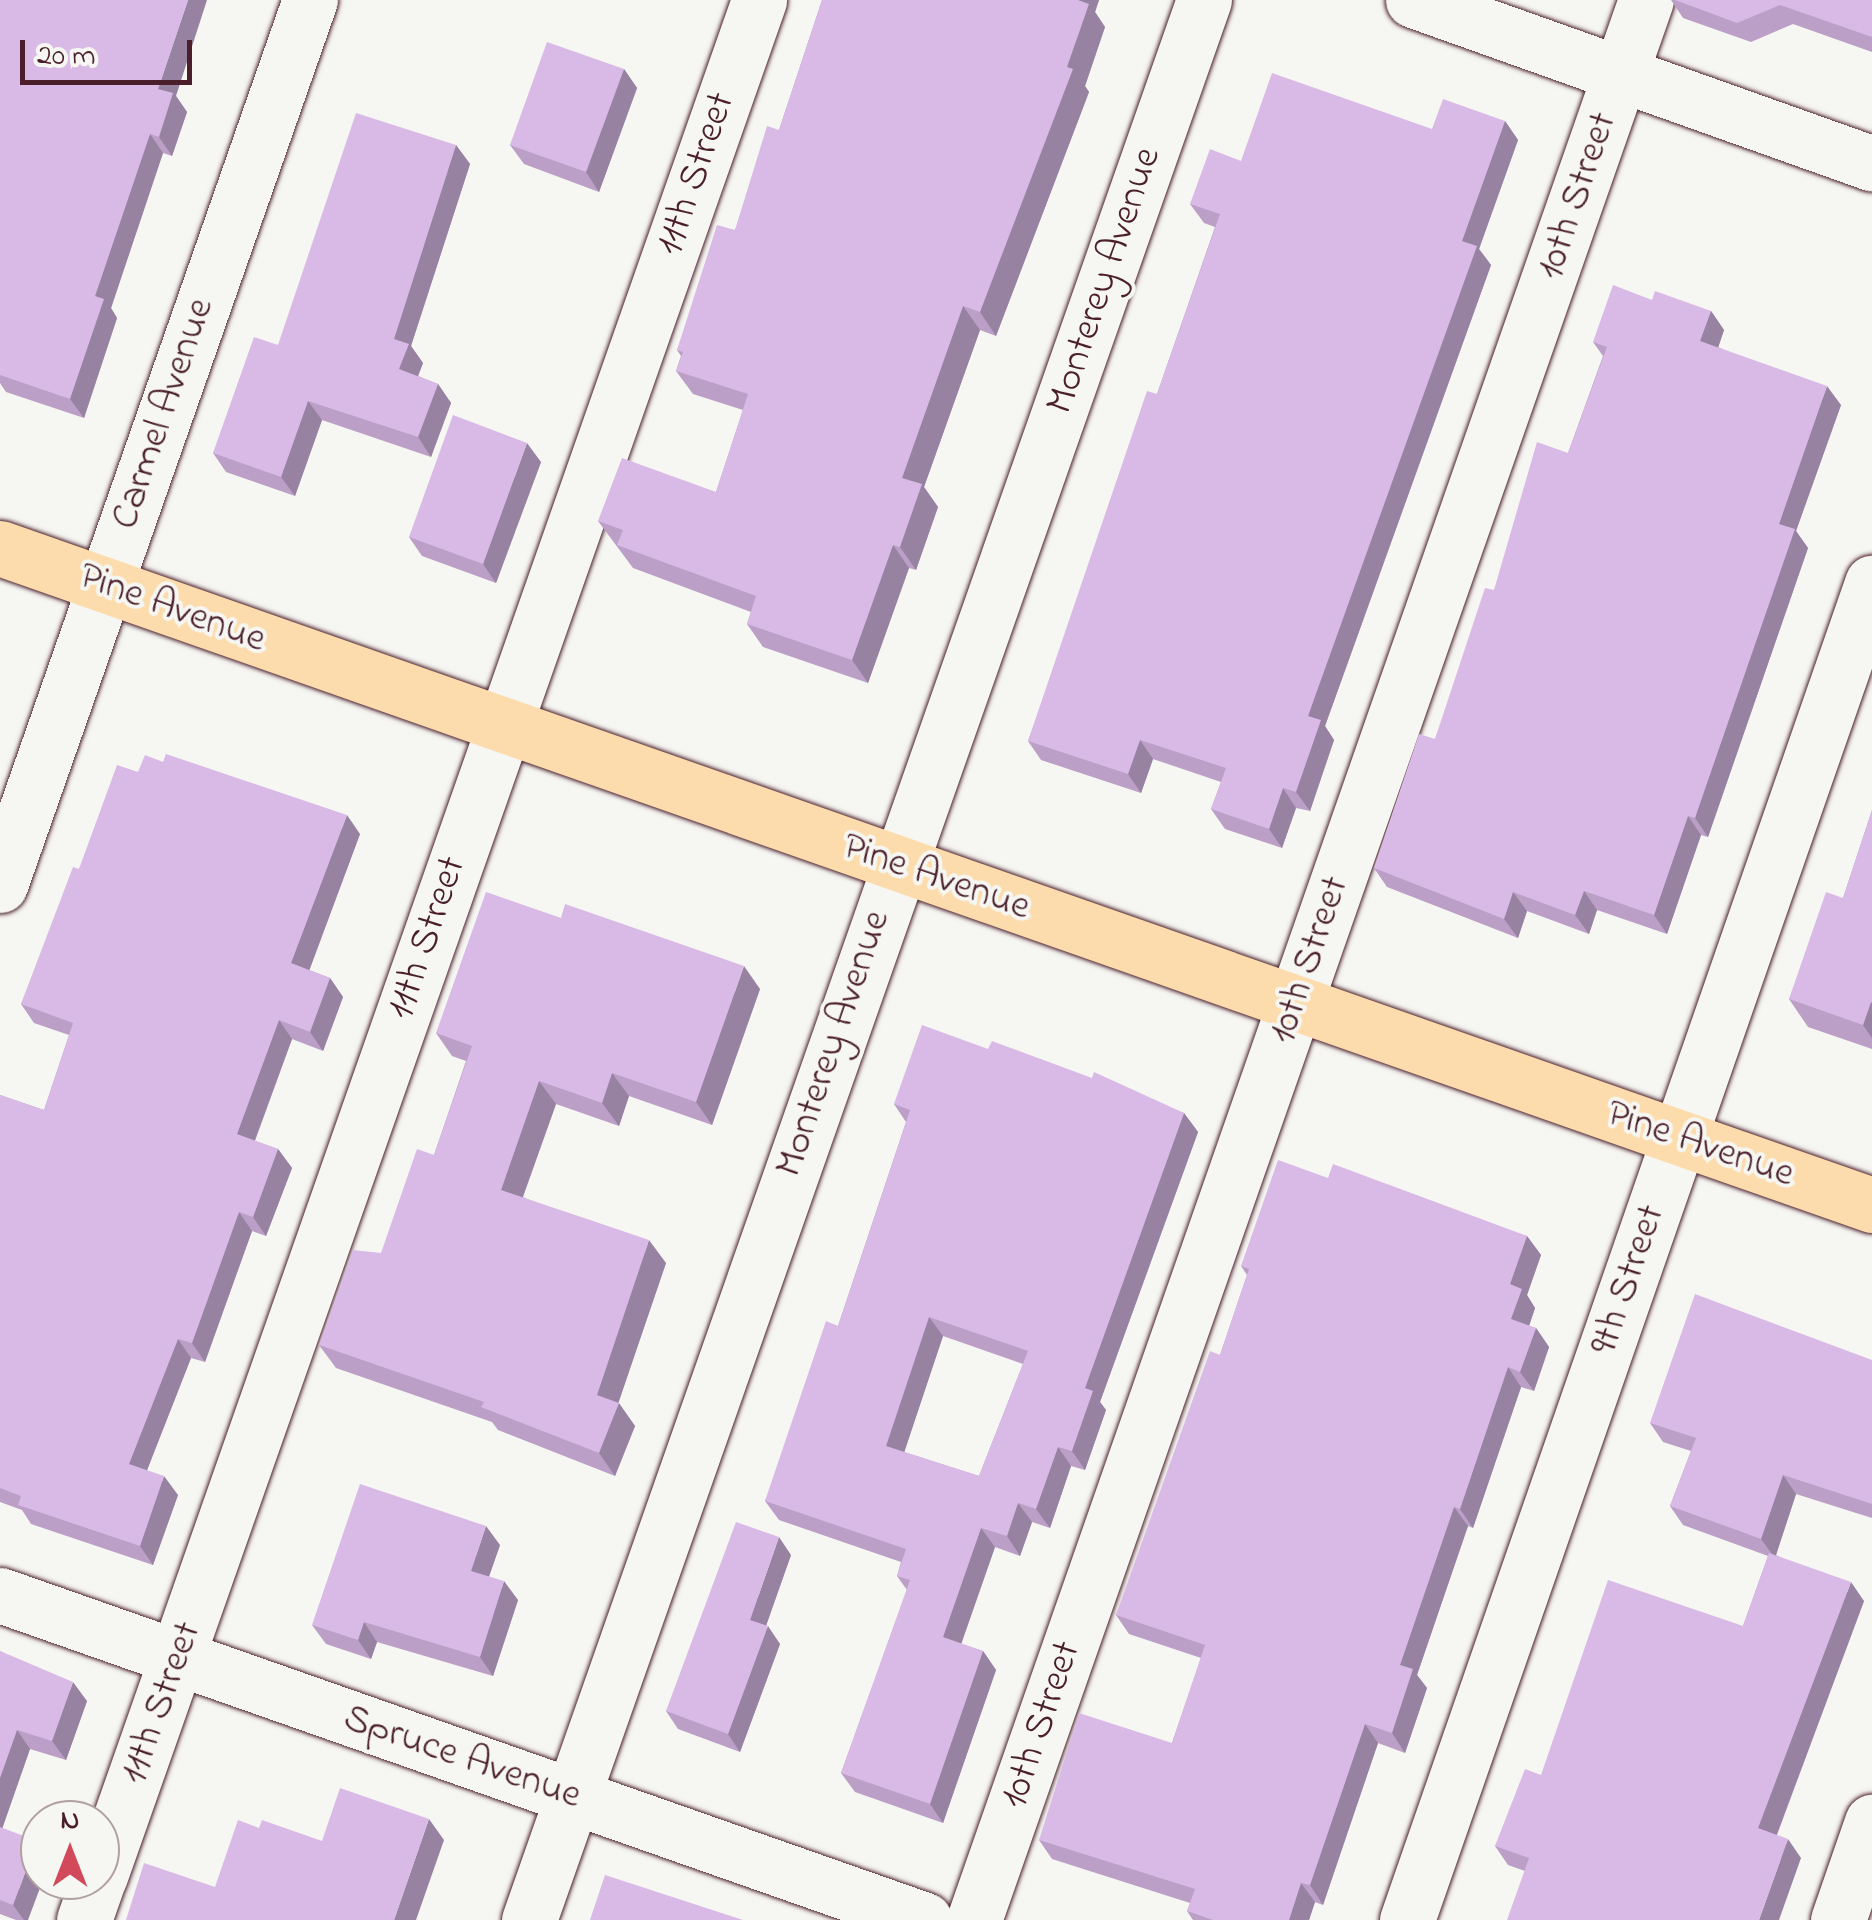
<!DOCTYPE html>
<style>
body{margin:0}
#map{position:relative;width:1872px;height:1920px;overflow:hidden;background:#f6f6f2;font-family:"Indie Flower",sans-serif}
div>[style]{position:absolute}
[style*='--x']{left:calc(var(--x)*1px);top:calc(var(--y)*1px);width:calc(var(--w)*1px);rotate:calc(var(--a)*1deg)}
.roads{filter:drop-shadow(0 0 2px #4a1f2b) drop-shadow(0 0 2px #4a1f2b)}
.minor>*{height:55px;margin:-27.5px;padding:0 27.5px;transform-origin:27.5px;border-radius:27.5px;background:#f6f6f2}
.major>*{height:55px;margin:-27.5px;padding:0 27.5px;transform-origin:27.5px;border-radius:27.5px;background:#fcdcac}
.wall>*{inset:0;background:#bb9fc6}
.shaded-wall>*{inset:0;background:#9882a1}
.building>*{inset:0;background:#d9b9e6}
span{translate:-50% -50%;white-space:nowrap;text-align:center;line-height:1.15;-webkit-text-stroke:8px #f6f6f2;paint-order:stroke}
.street-label{font-size:40px;color:#4a1f2b}
.north{position:absolute;left:20px;top:1800px;width:100px;height:100px;box-sizing:border-box;background:#f6f6f2;border:2px solid #b1a0a2;border-radius:50%;rotate:0deg;font-size:28px;font-weight:700;line-height:40px;text-align:center;color:#4a1f2b}
.north::after{content:'';display:block;margin:auto;width:35px;height:45px;background:#d1495b;clip-path:polygon(50% 0,100% 100%,50% 72%,0 100%)}
.scale{position:absolute;left:20px;top:40px;width:172px;height:45px;box-sizing:border-box;border:5px solid #4a1f2b;border-top:0;padding-left:12px;font-size:30px;line-height:35px;white-space:nowrap;color:#4a1f2b;-webkit-text-stroke:8px #f6f6f2;paint-order:stroke}
</style>
<div id="map">
<div class="roads">
<div class="minor">
<i style="--x:1413;--y:0;--w:487;--a:19.6"></i>
<i style="--x:0;--y:885;--w:938;--a:-70.7"></i>
<i style="--x:0;--y:1595;--w:980;--a:19.36"></i>
<i style="--x:100;--y:1876;--w:1988;--a:-70.64"></i>
<i style="--x:84;--y:1920;--w:42;--a:-70.7"></i>
<i style="--x:529;--y:1920;--w:2035;--a:-70.63"></i>
<i style="--x:974;--y:1920;--w:2034;--a:-70.71"></i>
<i style="--x:1407;--y:1920;--w:1416;--a:-70.82"></i>
<i style="--x:1838;--y:1920;--w:104;--a:-70.9"></i>
</div>
<div class="major">
<i style="--x:0;--y:548;--w:1984;--a:19.34"></i>
</div>
</div>
<div class="wall">
<i style="clip-path:polygon(0 0,176px 96px,187px 112px,172px 156px,163px 153px,111px 308px,117px 318px,84px 418px,6px 392px,0 383px)"></i>
<i style="clip-path:polygon(822px 0,1099px 0,1095px 12px,1105px 27px,1085px 86px,1089px 92px,996px 336px,980px 330px,924px 487px,938px 507px,916px 570px,909px 568px,868px 683px,763px 647px,747px 624px,751px 612px,633px 568px,598px 521px,716px 492px,743px 410px,693px 394px,676px 371px,681px 356px,677px 350px,735px 230px,779px 130px)"></i>
<i style="clip-path:polygon(1671px 0,1872px 0,1872px 52px,1793px 24px,1751px 42px,1683px 18px)"></i>
<i style="clip-path:polygon(624px 69px,637px 88px,599px 192px,524px 164px,510px 145px)"></i>
<i style="clip-path:polygon(1505px 121px,1518px 140px,1479px 249px,1491px 265px,1325px 726px,1334px 740px,1310px 811px,1296px 808px,1282px 848px,1225px 829px,1211px 809px,1221px 782px,1153px 759px,1141px 793px,1041px 760px,1028px 741px,1157px 394px,1215px 227px,1204px 223px,1190px 204px,1241px 161px,1432px 129px)"></i>
<i style="clip-path:polygon(456px 145px,470px 164px,411px 346px,423px 363px,418px 376px,438px 384px,451px 403px,431px 457px,322px 420px,295px 496px,226px 472px,213px 453px,278px 345px)"></i>
<i style="clip-path:polygon(1652px 300px,1711px 311px,1724px 330px,1718px 347px,1841px 405px,1796px 531px,1808px 548px,1708px 837px,1701px 835px,1667px 934px,1597px 910px,1589px 934px,1527px 911px,1518px 938px,1387px 887px,1374px 868px,1435px 739px,1494px 590px,1568px 453px,1603px 356px,1593px 342px)"></i>
<i style="clip-path:polygon(541px 462px,496px 583px,422px 556px,409px 537px)"></i>
<i style="clip-path:polygon(138px 772px,360px 834px,309px 970px,330px 978px,343px 997px,323px 1051px,292px 1039px,255px 1141px,278px 1149px,292px 1168px,266px 1236px,252px 1231px,205px 1362px,191px 1358px,147px 1470px,178px 1495px,153px 1565px,31px 1524px,22px 1510px,0 1502px,0 1095px,44px 1110px,69px 1035px,34px 1023px,21px 1004px,79px 869px)"></i>
<i style="clip-path:polygon(1872px 810px,1872px 1049px,1808px 1027px,1789px 999px,1843px 898px)"></i>
<i style="clip-path:polygon(760px 989px,712px 1125px,629px 1096px,619px 1126px,556px 1104px,523px 1197px,666px 1263px,618px 1403px,635px 1426px,615px 1476px,498px 1430px,492px 1422px,336px 1368px,319px 1345px,381px 1253px,434px 1155px,466px 1061px,452px 1056px,436px 1033px)"></i>
<i style="clip-path:polygon(evenodd,988px 1049px,1184px 1113px,1198px 1132px,1100px 1402px,1106px 1410px,1085px 1470px,1071px 1466px,1050px 1528px,1032px 1522px,1020px 1556px,995px 1547px,961px 1644px,983px 1651px,996px 1670px,943px 1823px,855px 1792px,841px 1773px,907px 1590px,897px 1576px,901px 1562px,779px 1520px,765px 1501px,838px 1326px,906px 1122px,894px 1104px,988px 1049px,943px 1336px,1023px 1364px,979px 1476px,904px 1452px,943px 1336px)"></i>
<i style="clip-path:polygon(1328px 1178px,1527px 1236px,1541px 1255px,1527px 1295px,1535px 1308px,1529px 1326px,1536px 1328px,1549px 1347px,1534px 1391px,1521px 1387px,1473px 1528px,1468px 1526px,1417px 1675px,1427px 1688px,1405px 1753px,1378px 1743px,1323px 1905px,1315px 1902px,1309px 1920px,1193px 1920px,1187px 1911px,1190px 1903px,1052px 1859px,1039px 1840px,1172px 1743px,1201px 1658px,1129px 1634px,1116px 1615px,1220px 1355px,1247px 1275px,1241px 1266px)"></i>
<i style="clip-path:polygon(1872px 1360px,1872px 1518px,1796px 1494px,1776px 1555px,1864px 1601px,1777px 1835px,1801px 1858px,1525px 1871px,1508px 1865px,1495px 1846px,1541px 1775px,1743px 1626px,1768px 1556px,1683px 1525px,1670px 1506px,1691px 1451px,1663px 1442px,1650px 1423px)"></i>
<i style="clip-path:polygon(500px 1545px,489px 1577px,518px 1600px,493px 1676px,377px 1642px,371px 1659px,326px 1644px,312px 1625px)"></i>
<i style="clip-path:polygon(791px 1555px,766px 1626px,780px 1644px,740px 1752px,678px 1729px,666px 1711px)"></i>
<i style="clip-path:polygon(0 1651px,87px 1701px,66px 1760px,30px 1749px,2px 1828px,28px 1920px,16px 1920px,0 1914px)"></i>
</div>
<div class="shaded-wall">
<i style="clip-path:polygon(188px 0,207px 0,176px 96px,187px 112px,172px 156px,159px 137px,158px 89px)"></i>
<i style="clip-path:polygon(1076px 0,1099px 0,1095px 12px,1105px 27px,1085px 86px,1089px 92px,996px 336px,980px 312px)"></i>
<i style="clip-path:polygon(624px 69px,637px 88px,599px 192px,586px 172px)"></i>
<i style="clip-path:polygon(1505px 121px,1518px 140px,1479px 249px,1491px 265px,1325px 726px,1334px 740px,1310px 811px,1296px 792px,1308px 716px,1462px 241px)"></i>
<i style="clip-path:polygon(150px 134px,163px 153px,111px 308px,117px 318px,84px 418px,70px 399px,95px 296px)"></i>
<i style="clip-path:polygon(456px 145px,470px 164px,411px 346px,423px 363px,413px 389px,399px 369px,394px 339px)"></i>
<i style="clip-path:polygon(963px 306px,980px 330px,924px 487px,938px 507px,916px 570px,900px 547px,902px 478px)"></i>
<i style="clip-path:polygon(1711px 311px,1724px 330px,1714px 360px,1700px 341px)"></i>
<i style="clip-path:polygon(438px 384px,451px 403px,431px 457px,418px 437px)"></i>
<i style="clip-path:polygon(1827px 386px,1841px 405px,1796px 531px,1808px 548px,1708px 837px,1695px 818px,1779px 524px)"></i>
<i style="clip-path:polygon(308px 401px,322px 420px,295px 496px,281px 477px)"></i>
<i style="clip-path:polygon(527px 443px,541px 462px,496px 583px,483px 564px)"></i>
<i style="clip-path:polygon(893px 545px,909px 568px,868px 683px,852px 660px)"></i>
<i style="clip-path:polygon(1140px 740px,1153px 759px,1141px 793px,1128px 774px)"></i>
<i style="clip-path:polygon(1283px 788px,1296px 808px,1282px 848px,1269px 829px)"></i>
<i style="clip-path:polygon(347px 815px,360px 834px,305px 982px,291px 963px)"></i>
<i style="clip-path:polygon(1688px 816px,1701px 835px,1667px 934px,1654px 915px)"></i>
<i style="clip-path:polygon(1584px 891px,1597px 910px,1589px 934px,1575px 915px)"></i>
<i style="clip-path:polygon(1513px 892px,1527px 911px,1518px 938px,1504px 919px)"></i>
<i style="clip-path:polygon(744px 966px,760px 989px,712px 1125px,696px 1102px)"></i>
<i style="clip-path:polygon(330px 978px,343px 997px,323px 1051px,310px 1032px)"></i>
<i style="clip-path:polygon(1871px 1002px,1872px 1004px,1872px 1038px,1863px 1025px)"></i>
<i style="clip-path:polygon(279px 1020px,292px 1039px,250px 1153px,237px 1134px)"></i>
<i style="clip-path:polygon(612px 1073px,629px 1096px,619px 1126px,602px 1103px)"></i>
<i style="clip-path:polygon(539px 1081px,556px 1104px,517px 1213px,501px 1190px)"></i>
<i style="clip-path:polygon(1184px 1113px,1198px 1132px,1100px 1402px,1106px 1410px,1085px 1470px,1072px 1451px,1085px 1388px)"></i>
<i style="clip-path:polygon(278px 1149px,292px 1168px,266px 1236px,253px 1217px)"></i>
<i style="clip-path:polygon(239px 1212px,252px 1231px,205px 1362px,192px 1343px)"></i>
<i style="clip-path:polygon(1527px 1236px,1541px 1255px,1527px 1295px,1535px 1308px,1525px 1338px,1511px 1319px,1510px 1284px)"></i>
<i style="clip-path:polygon(649px 1240px,666px 1263px,616px 1410px,619px 1403px,635px 1426px,615px 1476px,599px 1453px,597px 1395px)"></i>
<i style="clip-path:polygon(929px 1317px,943px 1336px,900px 1465px,886px 1446px)"></i>
<i style="clip-path:polygon(1536px 1328px,1549px 1347px,1534px 1391px,1520px 1372px)"></i>
<i style="clip-path:polygon(178px 1339px,191px 1358px,142px 1483px,129px 1464px)"></i>
<i style="clip-path:polygon(1508px 1367px,1521px 1387px,1473px 1528px,1460px 1509px)"></i>
<i style="clip-path:polygon(1058px 1447px,1071px 1466px,1050px 1528px,1036px 1509px)"></i>
<i style="clip-path:polygon(1783px 1475px,1796px 1494px,1775px 1558px,1761px 1539px)"></i>
<i style="clip-path:polygon(164px 1476px,178px 1495px,153px 1565px,140px 1546px)"></i>
<i style="clip-path:polygon(1018px 1503px,1032px 1522px,1020px 1556px,1007px 1536px)"></i>
<i style="clip-path:polygon(1454px 1507px,1468px 1526px,1417px 1675px,1427px 1688px,1405px 1753px,1392px 1733px,1400px 1665px)"></i>
<i style="clip-path:polygon(486px 1526px,500px 1545px,484px 1590px,471px 1571px)"></i>
<i style="clip-path:polygon(981px 1528px,995px 1547px,957px 1656px,943px 1637px)"></i>
<i style="clip-path:polygon(779px 1537px,791px 1555px,762px 1637px,750px 1620px)"></i>
<i style="clip-path:polygon(504px 1581px,518px 1600px,493px 1676px,480px 1657px)"></i>
<i style="clip-path:polygon(1851px 1582px,1864px 1601px,1772px 1847px,1758px 1828px)"></i>
<i style="clip-path:polygon(364px 1622px,377px 1642px,371px 1659px,358px 1640px)"></i>
<i style="clip-path:polygon(768px 1626px,780px 1644px,740px 1752px,728px 1734px)"></i>
<i style="clip-path:polygon(983px 1651px,996px 1670px,943px 1823px,930px 1804px)"></i>
<i style="clip-path:polygon(73px 1682px,87px 1701px,66px 1760px,52px 1741px)"></i>
<i style="clip-path:polygon(1365px 1724px,1378px 1743px,1323px 1905px,1310px 1885px)"></i>
<i style="clip-path:polygon(17px 1730px,30px 1749px,0 1835px,0 1778px)"></i>
<i style="clip-path:polygon(429px 1819px,444px 1840px,416px 1920px,394px 1920px)"></i>
<i style="clip-path:polygon(1788px 1839px,1801px 1858px,1779px 1920px,1759px 1920px)"></i>
<i style="clip-path:polygon(37px 1841px,40px 1845px,40px 1880px,43px 1880px,28px 1920px,24px 1920px,13px 1905px)"></i>
<i style="clip-path:polygon(1301px 1883px,1315px 1902px,1309px 1920px,1289px 1920px)"></i>
</div>
<div class="building">
<i style="clip-path:polygon(0 0,188px 0,158px 89px,173px 93px,159px 137px,150px 134px,95px 296px,104px 299px,70px 399px,0 375px)"></i>
<i style="clip-path:polygon(822px 0,1078px 0,1089px 4px,1067px 67px,1073px 69px,980px 312px,963px 306px,902px 478px,922px 484px,900px 547px,893px 545px,852px 660px,747px 624px,756px 596px,617px 545px,623px 530px,598px 521px,622px 458px,716px 492px,748px 394px,676px 371px,683px 352px,677px 350px,717px 225px,735px 230px,767px 126px,779px 130px)"></i>
<i style="clip-path:polygon(1675px 0,1872px 0,1872px 37px,1780px 5px,1737px 23px)"></i>
<i style="clip-path:polygon(547px 42px,624px 69px,586px 172px,510px 145px)"></i>
<i style="clip-path:polygon(1272px 73px,1432px 129px,1443px 99px,1505px 121px,1462px 241px,1477px 246px,1308px 716px,1321px 720px,1296px 792px,1283px 788px,1269px 829px,1211px 809px,1226px 768px,1140px 740px,1128px 774px,1028px 741px,1147px 391px,1157px 394px,1220px 214px,1190px 204px,1210px 149px,1241px 161px)"></i>
<i style="clip-path:polygon(356px 113px,456px 145px,394px 339px,409px 344px,399px 369px,438px 384px,418px 437px,308px 401px,281px 477px,213px 453px,254px 337px,278px 345px)"></i>
<i style="clip-path:polygon(1613px 285px,1652px 300px,1655px 291px,1711px 311px,1700px 341px,1827px 386px,1779px 524px,1795px 529px,1695px 818px,1688px 816px,1654px 915px,1584px 891px,1575px 915px,1513px 892px,1504px 919px,1374px 868px,1419px 734px,1435px 739px,1485px 588px,1494px 590px,1537px 442px,1568px 453px,1607px 347px,1593px 342px)"></i>
<i style="clip-path:polygon(453px 415px,527px 443px,483px 564px,409px 537px)"></i>
<i style="clip-path:polygon(166px 754px,347px 815px,291px 963px,330px 978px,310px 1032px,279px 1020px,237px 1134px,278px 1149px,253px 1217px,239px 1212px,192px 1343px,178px 1339px,129px 1464px,164px 1476px,140px 1546px,18px 1505px,21px 1496px,0 1488px,0 1095px,44px 1110px,73px 1023px,21px 1004px,73px 867px,79px 869px,117px 765px,138px 772px,145px 755px,163px 762px)"></i>
<i style="clip-path:polygon(1872px 810px,1872px 1002px,1871px 1002px,1863px 1025px,1789px 999px,1826px 892px,1843px 898px)"></i>
<i style="clip-path:polygon(486px 892px,561px 918px,565px 904px,744px 966px,696px 1102px,612px 1073px,602px 1103px,539px 1081px,501px 1190px,649px 1240px,597px 1395px,619px 1403px,599px 1453px,481px 1407px,484px 1402px,319px 1345px,353px 1250px,381px 1253px,417px 1149px,434px 1155px,472px 1046px,436px 1033px)"></i>
<i style="clip-path:polygon(evenodd,922px 1025px,988px 1049px,992px 1041px,1092px 1078px,1094px 1072px,1184px 1113px,1085px 1388px,1093px 1391px,1072px 1451px,1058px 1447px,1036px 1509px,1018px 1503px,1007px 1536px,981px 1528px,943px 1637px,983px 1651px,930px 1804px,841px 1773px,910px 1580px,897px 1576px,906px 1549px,765px 1501px,826px 1321px,838px 1326px,910px 1110px,894px 1104px,922px 1025px,929px 1317px,1028px 1351px,979px 1476px,886px 1446px,929px 1317px)"></i>
<i style="clip-path:polygon(1278px 1160px,1328px 1178px,1333px 1164px,1527px 1236px,1510px 1284px,1522px 1289px,1511px 1319px,1536px 1328px,1520px 1372px,1508px 1367px,1460px 1509px,1454px 1507px,1400px 1665px,1413px 1669px,1392px 1733px,1365px 1724px,1310px 1885px,1301px 1883px,1289px 1920px,1213px 1920px,1187px 1911px,1195px 1889px,1039px 1840px,1079px 1713px,1172px 1743px,1205px 1645px,1116px 1615px,1210px 1351px,1220px 1355px,1249px 1269px,1241px 1266px)"></i>
<i style="clip-path:polygon(1695px 1294px,1872px 1360px,1872px 1504px,1783px 1475px,1761px 1539px,1670px 1506px,1696px 1438px,1650px 1423px)"></i>
<i style="clip-path:polygon(360px 1484px,486px 1526px,471px 1571px,504px 1581px,480px 1657px,364px 1622px,358px 1640px,312px 1625px)"></i>
<i style="clip-path:polygon(736px 1522px,779px 1537px,750px 1620px,768px 1626px,728px 1734px,666px 1711px)"></i>
<i style="clip-path:polygon(1769px 1553px,1851px 1582px,1758px 1828px,1788px 1839px,1759px 1920px,1507px 1920px,1529px 1858px,1495px 1846px,1525px 1769px,1541px 1775px,1608px 1580px,1743px 1626px)"></i>
<i style="clip-path:polygon(0 1651px,73px 1682px,52px 1741px,17px 1730px,0 1778px)"></i>
<i style="clip-path:polygon(340px 1788px,429px 1819px,394px 1920px,126px 1920px,144px 1863px,215px 1887px,238px 1820px,259px 1828px,262px 1820px,322px 1841px)"></i>
<i style="clip-path:polygon(0 1827px,37px 1841px,13px 1905px,0 1900px)"></i>
<i style="clip-path:polygon(605px 1875px,743px 1920px,590px 1920px)"></i>
</div>
<div class="street-label">
<span style="left:697px;top:174px;rotate:-71deg">11th Street</span>
<span style="left:1578px;top:196px;rotate:-71deg">10th Street</span>
<span style="left:1105px;top:281px;rotate:-71deg">Monterey Avenue</span>
<span style="left:164px;top:414px;rotate:-71deg">Carmel Avenue</span>
<span style="left:172px;top:609px;rotate:20deg">Pine Avenue</span>
<span style="left:936px;top:878px;rotate:19deg">Pine Avenue</span>
<span style="left:428px;top:938px;rotate:-71deg">11th Street</span>
<span style="left:1310px;top:960px;rotate:-71deg">10th Street</span>
<span style="left:834px;top:1044px;rotate:-71deg">Monterey Avenue</span>
<span style="left:1700px;top:1145px;rotate:19deg">Pine Avenue</span>
<span style="left:1629px;top:1280px;rotate:-71deg">9th Street</span>
<span style="left:162px;top:1703px;rotate:-70deg">11th Street</span>
<span style="left:1042px;top:1725px;rotate:-71deg">10th Street</span>
<span style="left:462px;top:1758px;rotate:19deg">Spruce Avenue</span>
</div>
<div class="north">N</div>
<div class="scale">20 m</div>
</div>
